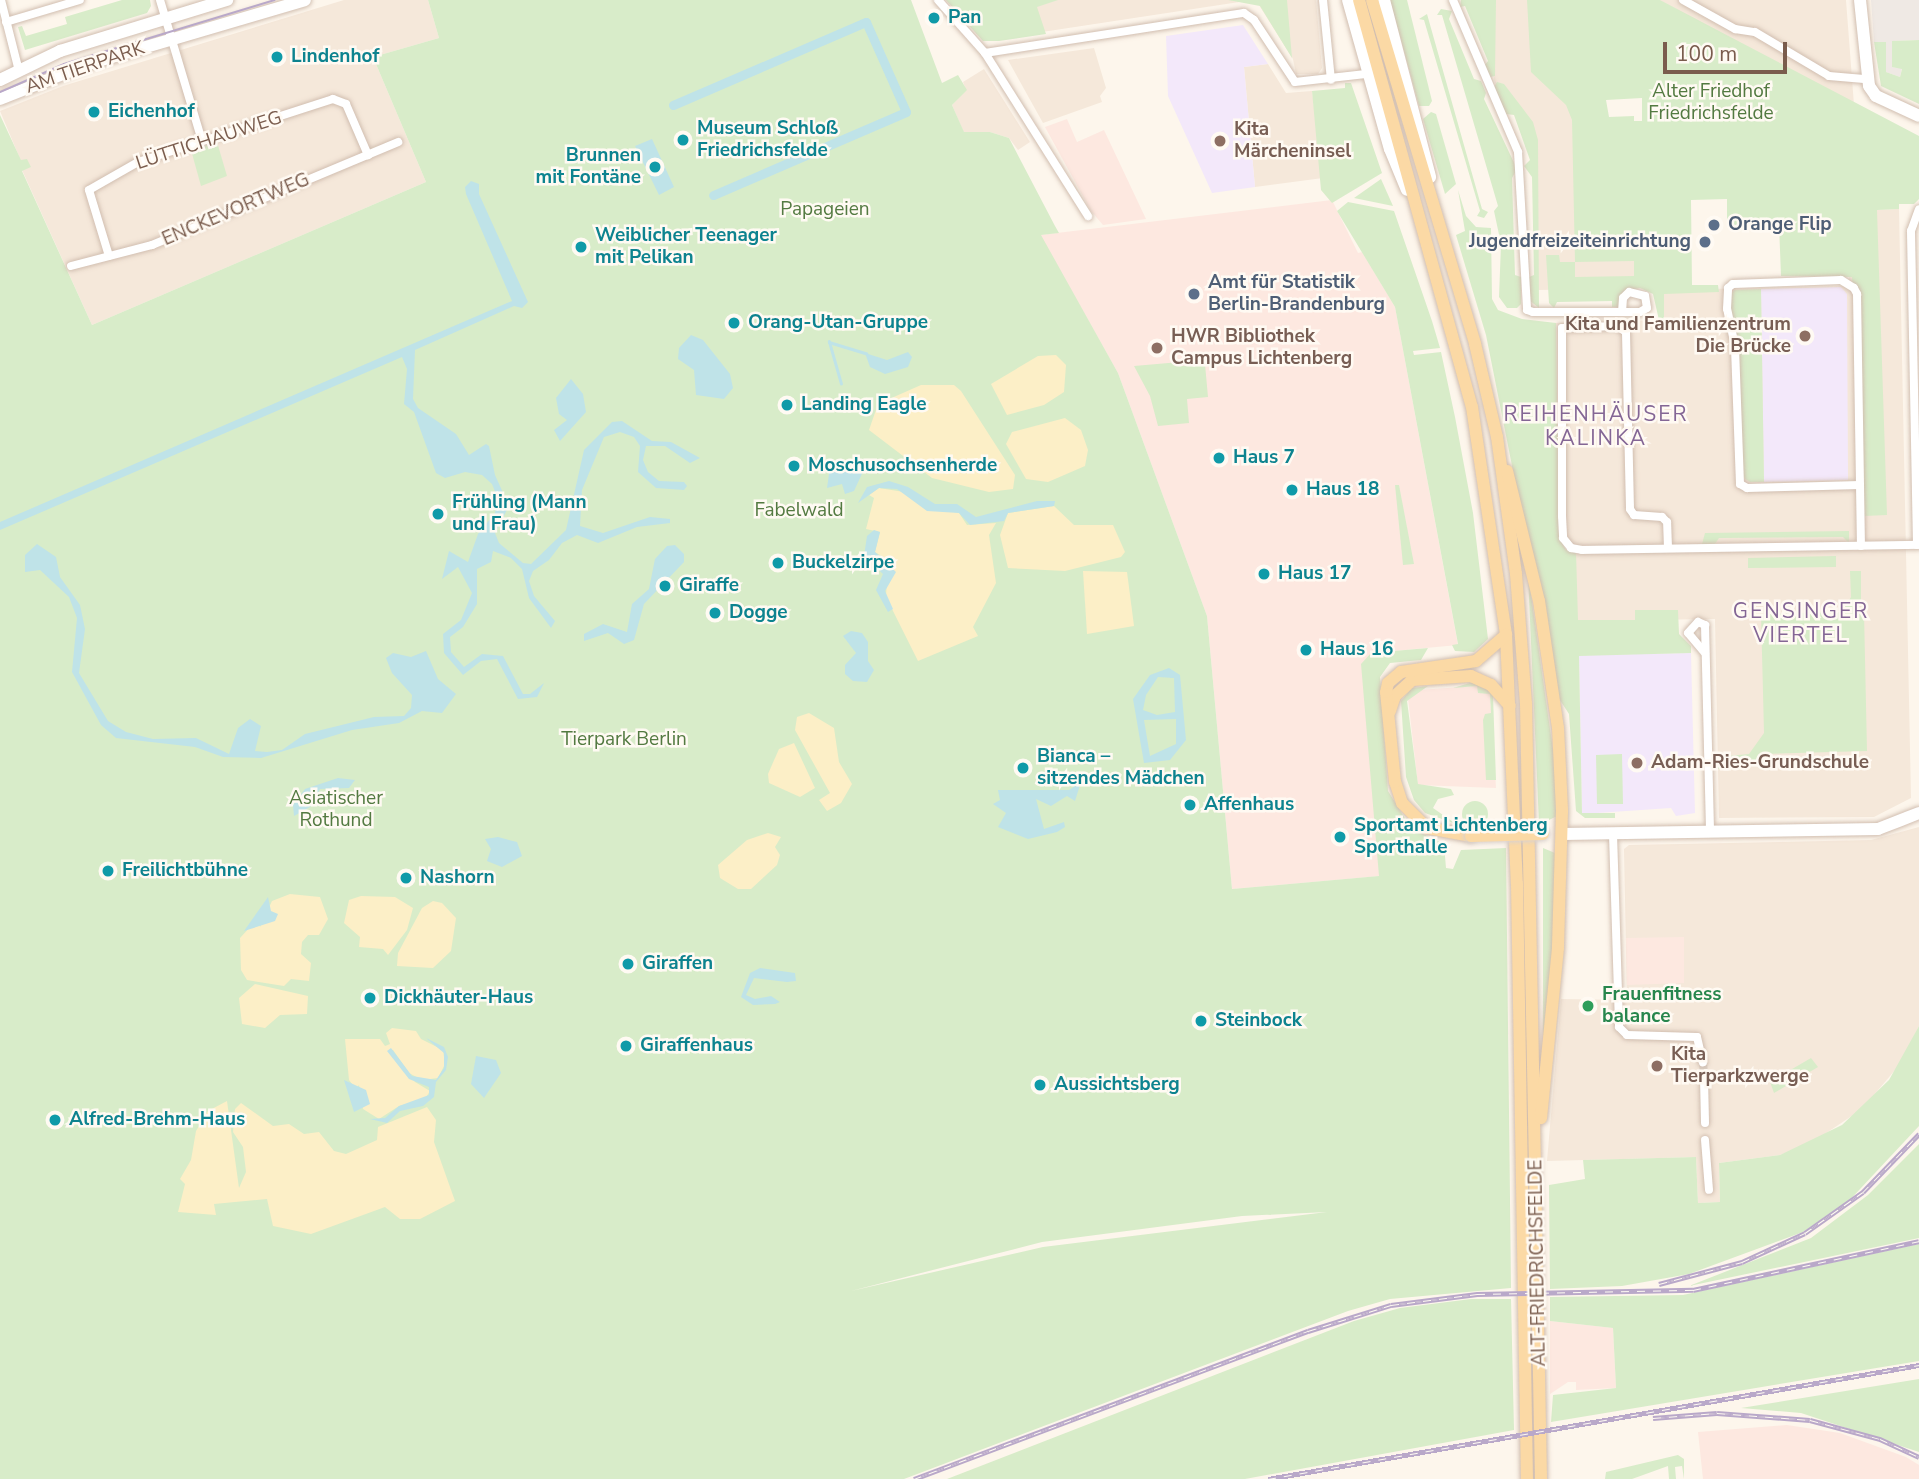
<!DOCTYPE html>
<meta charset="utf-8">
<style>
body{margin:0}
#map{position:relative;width:1919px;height:1479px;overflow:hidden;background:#fdf6ec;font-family:"Nunito Sans",sans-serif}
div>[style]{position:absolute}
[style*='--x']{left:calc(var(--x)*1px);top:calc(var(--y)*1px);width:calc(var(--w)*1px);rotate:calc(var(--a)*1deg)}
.residential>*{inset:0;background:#f5e8da}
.commercial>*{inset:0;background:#fde8e0}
.industrial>*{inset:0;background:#efe9e4}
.education>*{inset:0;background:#f3e8fa}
.green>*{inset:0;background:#d8ecc9}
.round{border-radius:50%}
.sand>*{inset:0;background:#fcefc7}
.water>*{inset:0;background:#bfe3e8}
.stream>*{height:2.5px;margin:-1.25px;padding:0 1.25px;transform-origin:1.25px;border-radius:1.25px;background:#bfe3e8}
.canal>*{height:9px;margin:-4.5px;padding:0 4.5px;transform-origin:4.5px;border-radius:4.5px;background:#bfe3e8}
.street-tunnel>*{height:8px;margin-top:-4px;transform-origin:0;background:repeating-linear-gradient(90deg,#dcd0c4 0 8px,transparent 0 12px)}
.roads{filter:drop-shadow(0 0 2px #d1beb0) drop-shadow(0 0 2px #d1beb0)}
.street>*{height:8px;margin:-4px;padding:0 4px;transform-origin:4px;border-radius:4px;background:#fff}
.secondary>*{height:12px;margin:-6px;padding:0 6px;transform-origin:6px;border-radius:6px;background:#fff}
.primary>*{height:12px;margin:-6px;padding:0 6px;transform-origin:6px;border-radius:6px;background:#fbd9a5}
.tram>*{height:2px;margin:-1px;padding:0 1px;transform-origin:1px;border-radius:1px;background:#b9a8c9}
.rail>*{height:5px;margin-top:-2.5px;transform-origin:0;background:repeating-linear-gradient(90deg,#fffaf3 0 8px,#b9a8c9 0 16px);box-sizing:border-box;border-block:2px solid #b9a8c9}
.bridges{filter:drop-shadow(0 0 2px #dad1cd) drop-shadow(0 0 2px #dad1cd)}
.primary-bridge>*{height:12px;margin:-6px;padding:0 6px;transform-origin:6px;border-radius:6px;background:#fbd9a5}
.dots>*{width:19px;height:19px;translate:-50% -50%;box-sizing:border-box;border:4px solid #fffaf3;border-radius:50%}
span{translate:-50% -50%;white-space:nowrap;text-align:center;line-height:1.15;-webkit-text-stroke:5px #fffaf3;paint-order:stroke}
.culture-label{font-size:19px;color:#0d838f;font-weight:700}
.left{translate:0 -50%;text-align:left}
.right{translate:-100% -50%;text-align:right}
.street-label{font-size:19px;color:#7a5c4d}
.park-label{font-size:19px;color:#537a41}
.education-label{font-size:19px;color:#785e54;font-weight:700}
.service-label{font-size:19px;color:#4e5e75;font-weight:700}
.leisure-label{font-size:19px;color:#27864d;font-weight:700}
.neighbourhood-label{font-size:21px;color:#846695;letter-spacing:2px}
.scale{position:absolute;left:1663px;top:42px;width:124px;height:32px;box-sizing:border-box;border:4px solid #7a5c4d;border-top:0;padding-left:9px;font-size:21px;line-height:24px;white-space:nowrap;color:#7a5c4d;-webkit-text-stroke:5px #fffaf3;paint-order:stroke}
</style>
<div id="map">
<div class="residential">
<i style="clip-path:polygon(344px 0,428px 0,439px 38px,373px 57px,426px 182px,92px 325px,22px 170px,30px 167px,21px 161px,0 111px,63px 86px)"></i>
<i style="clip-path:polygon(946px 0,1316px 0,1322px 68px,1318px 74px,1296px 74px,1293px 59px,1259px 5px,1246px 1px,983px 41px)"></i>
<i style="clip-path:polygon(1466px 0,1558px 0,1660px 288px,1538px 290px,1534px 167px,1516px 113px,1495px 84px,1490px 57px)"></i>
<i style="clip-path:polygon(1659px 0,1846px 0,1854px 105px,1788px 69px)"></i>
<i style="clip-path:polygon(1094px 48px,1106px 88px,1100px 96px,1102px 102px,1043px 123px,1008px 60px)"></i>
<i style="clip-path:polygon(1268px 64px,1286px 93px,1312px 91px,1323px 178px,1255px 187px,1244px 67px)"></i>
<i style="clip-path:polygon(984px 69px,1030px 142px,1018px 150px,1009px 138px,990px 132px,964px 133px,952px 105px,966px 90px,963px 82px)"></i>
<i style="clip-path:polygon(1899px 209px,1911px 798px,1874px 817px,1719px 818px,1715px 619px,1569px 621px,1570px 551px,1559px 538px,1556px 323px,1664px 320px,1664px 290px,1846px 286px,1874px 210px)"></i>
<i style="clip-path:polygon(1919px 827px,1919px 1026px,1901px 1063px,1862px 1109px,1810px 1144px,1780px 1155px,1719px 1163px,1720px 1202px,1698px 1203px,1696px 1157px,1547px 1161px,1561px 999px,1627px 1000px,1624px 849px,1629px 845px,1871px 840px)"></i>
</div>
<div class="commercial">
<i style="clip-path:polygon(1067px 119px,1077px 142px,1104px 130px,1146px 219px,1103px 225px,1091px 211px,1045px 127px)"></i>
<i style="clip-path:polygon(1332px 200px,1358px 253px,1362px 252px,1395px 307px,1458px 645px,1372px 653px,1380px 876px,1232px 889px,1207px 616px,1118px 373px,1040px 235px)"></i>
<i style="clip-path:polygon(1477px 686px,1490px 694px,1496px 788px,1418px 785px,1408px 698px,1418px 690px)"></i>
<i style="clip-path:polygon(1684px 937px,1684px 983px,1627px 985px,1626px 938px)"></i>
<i style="clip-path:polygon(1550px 1321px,1613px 1328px,1616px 1388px,1576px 1390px,1576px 1382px,1568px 1382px,1550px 1394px)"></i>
<i style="clip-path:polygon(1787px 1425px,1840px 1433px,1906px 1457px,1919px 1465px,1919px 1479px,1703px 1479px,1698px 1432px)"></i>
</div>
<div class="industrial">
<i style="clip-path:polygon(1871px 0,1919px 0,1919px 40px,1893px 41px,1892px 67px,1902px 68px,1900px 77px,1886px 72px,1878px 43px,1874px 42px)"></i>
</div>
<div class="education">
<i style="clip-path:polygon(1243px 25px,1268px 64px,1244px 67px,1255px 187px,1212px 193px,1168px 96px,1166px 36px)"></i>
<i style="clip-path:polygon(1841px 287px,1847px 294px,1848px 480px,1764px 482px,1761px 289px)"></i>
<i style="clip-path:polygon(1691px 653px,1695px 813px,1676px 816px,1671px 808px,1582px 814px,1579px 655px)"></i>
</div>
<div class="green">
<i style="clip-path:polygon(122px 0,150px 0,151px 6px,147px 13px,25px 50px,18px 27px,22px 26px,26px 36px,67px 24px,65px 17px)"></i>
<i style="clip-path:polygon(evenodd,428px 0,911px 0,942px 83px,958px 75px,967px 90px,952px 105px,964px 132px,990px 132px,1009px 138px,1055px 226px,1059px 233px,1041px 235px,1118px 373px,1207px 616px,1232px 889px,1379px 876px,1361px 664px,1371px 653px,1428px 648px,1421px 660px,1390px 663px,1380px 677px,1388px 791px,1411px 828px,1444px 844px,1446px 868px,1453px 869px,1461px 850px,1506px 848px,1511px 1288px,1390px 1299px,1348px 1311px,904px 1479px,0 1479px,0 115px,21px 160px,27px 159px,31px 167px,22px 171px,92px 325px,426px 182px,373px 57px,439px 38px,428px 0,1327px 1212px,1043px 1247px,851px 1291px,1042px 1242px,1242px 1216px,1327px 1212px)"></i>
<i style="clip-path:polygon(946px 0,1058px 0,1037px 7px,1046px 34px,999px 41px,983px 41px)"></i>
<i style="clip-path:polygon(1228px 0,1287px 0,1292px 58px,1260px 6px)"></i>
<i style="clip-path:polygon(1390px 0,1407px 0,1432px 101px,1429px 106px,1419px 106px)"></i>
<i style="clip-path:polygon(1461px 0,1496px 0,1495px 76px,1490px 77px,1484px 66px,1488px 61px,1465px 6px,1460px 7px)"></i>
<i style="clip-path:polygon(evenodd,1527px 0,1660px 0,1919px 136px,1919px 199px,1914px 204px,1899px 204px,1899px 209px,1877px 210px,1887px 515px,1864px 516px,1852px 277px,1781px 276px,1779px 224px,1727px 225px,1727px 199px,1691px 200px,1692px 285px,1718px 285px,1719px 292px,1664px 294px,1664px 320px,1659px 320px,1653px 294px,1640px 288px,1629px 290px,1618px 307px,1612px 307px,1612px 301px,1557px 302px,1554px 308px,1549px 303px,1546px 255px,1559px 255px,1560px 262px,1575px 262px,1572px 120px,1566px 105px,1531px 72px,1527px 0,1642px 98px,1642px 121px,1634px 121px,1634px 116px,1609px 117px,1606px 100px,1642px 98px,1527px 0,1634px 261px,1634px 276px,1575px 277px,1575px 262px,1634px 261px)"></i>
<i style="clip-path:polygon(1441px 9px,1452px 11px,1449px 19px,1474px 79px,1481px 81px,1486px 93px,1484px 99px,1517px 169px,1512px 178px,1515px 275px,1521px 277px,1521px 304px,1517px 308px,1507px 308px,1499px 297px,1501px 244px,1494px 211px,1498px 206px,1442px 15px,1437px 15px)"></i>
<i style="clip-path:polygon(1427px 14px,1482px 209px,1488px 212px,1484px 218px,1477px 216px,1480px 211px,1424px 20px,1419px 19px)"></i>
<i style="clip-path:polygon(1919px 40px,1919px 104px,1881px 86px,1874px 42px,1886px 42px,1886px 72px,1900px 77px,1902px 69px,1892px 67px,1892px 41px)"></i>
<i style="clip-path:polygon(1497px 82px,1504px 84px,1533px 122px,1538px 140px,1539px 308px,1529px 300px,1529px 277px,1534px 275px,1532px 177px,1524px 166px,1530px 160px,1514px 115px,1506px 114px,1493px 89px)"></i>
<i style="clip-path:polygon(1345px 83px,1351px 83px,1382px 173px,1332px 203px,1321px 190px,1312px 91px,1345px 88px)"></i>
<i style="clip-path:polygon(1431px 112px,1436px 114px,1456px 184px,1445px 194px,1423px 119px)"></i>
<i style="clip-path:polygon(217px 142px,227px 176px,201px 186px,191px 150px)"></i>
<i style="clip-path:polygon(1381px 179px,1393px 206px,1354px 198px)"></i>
<i style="clip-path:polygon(1458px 190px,1466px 216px,1476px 227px,1491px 228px,1492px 299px,1498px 310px,1522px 319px,1556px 323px,1559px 538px,1566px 550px,1576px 552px,1578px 620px,1635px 620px,1635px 610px,1678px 610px,1679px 634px,1691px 646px,1691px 653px,1579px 656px,1582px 813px,1615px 813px,1615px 818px,1585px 818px,1576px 811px,1569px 714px,1558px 697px,1486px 335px,1456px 235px,1465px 231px)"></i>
<i style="clip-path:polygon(1348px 202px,1394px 211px,1432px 321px,1440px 348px,1413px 351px,1414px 355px,1441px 352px,1455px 417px,1473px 513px,1488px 639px,1474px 652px,1455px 651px,1452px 645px,1458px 644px,1395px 307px,1337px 211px)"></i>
<i style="clip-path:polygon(1761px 289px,1764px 482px,1750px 482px,1741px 476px,1738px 339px,1731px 319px,1731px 295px,1734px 290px)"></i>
<i style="clip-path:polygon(1180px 362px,1181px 366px,1205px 364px,1208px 397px,1187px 399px,1189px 423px,1158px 426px,1150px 396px,1134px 366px)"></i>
<i style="clip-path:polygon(1395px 485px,1399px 485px,1414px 564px,1403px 565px)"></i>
<i style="clip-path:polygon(1849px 531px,1849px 543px,1843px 537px,1719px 538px,1715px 544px,1702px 544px,1705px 533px)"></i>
<i style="clip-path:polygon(1836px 556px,1836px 567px,1748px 568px,1748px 558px)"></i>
<i style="clip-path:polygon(1850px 571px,1861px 571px,1861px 599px,1856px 611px,1864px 612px,1867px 751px,1764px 754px,1746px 768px,1718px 769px,1718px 757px,1749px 754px,1764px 733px,1761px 614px,1842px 612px,1851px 597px)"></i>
<i style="clip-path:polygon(1528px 574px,1555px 764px,1557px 816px,1543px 823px,1539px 823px)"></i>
<i style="clip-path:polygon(1473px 682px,1483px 685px,1493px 696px,1496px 780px,1486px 780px,1483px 720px,1485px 714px,1491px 713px,1490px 694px,1478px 693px,1477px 686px,1453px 688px)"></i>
<i style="clip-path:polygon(1428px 686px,1407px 701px,1418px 784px,1451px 789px,1454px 795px,1438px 799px,1433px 808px,1456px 824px,1425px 813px,1414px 800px,1406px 777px,1401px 701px,1412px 688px)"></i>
<i style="clip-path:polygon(1622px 754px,1623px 804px,1597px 804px,1596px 755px)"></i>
<i class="round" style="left:1462px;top:801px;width:26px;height:26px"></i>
<i style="clip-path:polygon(1543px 848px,1555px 853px,1556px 925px,1543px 1046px)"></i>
<i style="clip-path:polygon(1919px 1026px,1919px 1126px,1846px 1204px,1803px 1232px,1689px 1274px,1622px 1286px,1550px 1289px,1549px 1185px,1585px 1179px,1583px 1160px,1696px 1157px,1698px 1203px,1720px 1202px,1719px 1163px,1780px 1155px,1842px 1125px,1889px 1080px)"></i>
<i style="clip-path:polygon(1811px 1058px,1818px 1067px,1774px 1093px,1770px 1082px)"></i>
<i style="clip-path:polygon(1919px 1144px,1919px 1238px,1689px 1286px,1811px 1238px,1868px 1195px)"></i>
<i style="clip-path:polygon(1919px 1244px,1919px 1361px,1551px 1422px,1553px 1395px,1616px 1388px,1613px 1328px,1550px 1321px,1550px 1297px,1683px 1295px)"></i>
<i style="clip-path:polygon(1471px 1299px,1511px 1299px,1514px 1430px,1245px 1479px,947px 1479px,1354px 1321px,1400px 1308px)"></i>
<i style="clip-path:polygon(1919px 1379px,1919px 1452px,1801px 1413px,1741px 1408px)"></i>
<i style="clip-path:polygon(1678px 1455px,1684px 1459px,1684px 1479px,1682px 1466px,1675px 1467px,1676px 1479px,1669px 1479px,1668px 1466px,1632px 1479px,1605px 1479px,1606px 1472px)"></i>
</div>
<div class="sand">
<i style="clip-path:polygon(1056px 355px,1066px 365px,1064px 392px,1044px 405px,1007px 415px,991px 384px,1038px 356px)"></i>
<i style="clip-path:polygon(921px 385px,954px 385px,961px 391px,1015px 475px,1013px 489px,989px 492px,932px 478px,869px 430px,878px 404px)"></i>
<i style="clip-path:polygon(1065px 418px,1081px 430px,1088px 450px,1085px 466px,1048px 482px,1026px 479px,1006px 444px,1012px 432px)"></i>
<i style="clip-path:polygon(879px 488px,904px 492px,921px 506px,959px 513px,967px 525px,996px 523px,989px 535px,996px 583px,973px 627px,978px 636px,918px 661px,886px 597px,888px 560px,875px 552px,880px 532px,866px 529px,874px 498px,869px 495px)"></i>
<i style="clip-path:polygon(1054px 506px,1074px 525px,1113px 525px,1125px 552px,1121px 557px,1065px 571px,1008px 568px,1000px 535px,1008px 513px)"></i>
<i style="clip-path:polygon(1083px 571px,1127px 572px,1134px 626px,1087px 634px)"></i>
<i style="clip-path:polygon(809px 713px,834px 728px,839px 762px,852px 784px,841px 803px,827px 811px,819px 800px,830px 793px,795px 730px,797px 717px)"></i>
<i style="clip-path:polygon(794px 743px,815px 788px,800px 797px,769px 783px,768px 774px,779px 749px)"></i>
<i style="clip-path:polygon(768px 833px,781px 837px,775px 847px,780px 855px,777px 865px,751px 889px,738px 889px,720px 878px,718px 865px,747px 840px)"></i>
<i style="clip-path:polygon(290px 894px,320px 897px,328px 919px,319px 935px,308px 935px,302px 942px,301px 954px,311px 963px,309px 981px,291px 979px,284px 986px,247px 980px,241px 970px,240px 938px,252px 925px,259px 923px,260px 927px,272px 901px)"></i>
<i style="clip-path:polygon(361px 896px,395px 897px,413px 908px,407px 930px,388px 955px,383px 949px,359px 947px,360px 937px,344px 923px,349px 900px)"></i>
<i style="clip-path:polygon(433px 901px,442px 903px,456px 918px,451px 951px,433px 968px,397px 966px,398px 953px,422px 908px)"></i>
<i style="clip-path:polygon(255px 984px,308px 996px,307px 1014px,280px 1015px,265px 1028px,242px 1024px,239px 998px)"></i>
<i style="clip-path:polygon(392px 1028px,416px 1031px,421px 1039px,443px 1050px,445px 1064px,438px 1078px,422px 1080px,409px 1073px,393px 1050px,388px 1050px,415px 1082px,430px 1091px,425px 1099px,399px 1106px,379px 1119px,363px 1109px,359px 1085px,356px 1089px,349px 1080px,345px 1039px,380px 1039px,385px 1046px,390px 1044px,386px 1033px)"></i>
<i style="clip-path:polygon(227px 1101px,239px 1188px,246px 1172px,243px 1147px,233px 1132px,235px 1109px,241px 1103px,273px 1126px,289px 1124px,304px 1134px,319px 1132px,334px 1151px,346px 1154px,377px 1140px,378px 1127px,427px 1107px,436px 1120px,434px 1142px,455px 1201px,420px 1219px,400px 1219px,385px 1207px,311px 1234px,273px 1226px,267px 1199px,214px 1204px,216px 1215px,178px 1212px,185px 1184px,180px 1179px,191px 1160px,196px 1131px,208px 1111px)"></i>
</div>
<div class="water">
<i style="clip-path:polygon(652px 139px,674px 187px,659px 195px,635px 146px)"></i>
<i style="clip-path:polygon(471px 181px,479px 184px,479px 194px,528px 302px,522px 308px,514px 306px,415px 350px,413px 399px,418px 408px,456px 434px,469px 455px,486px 444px,489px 446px,495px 475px,509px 506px,495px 533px,499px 543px,523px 563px,531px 564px,566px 530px,584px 450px,612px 422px,622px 421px,652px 441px,671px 442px,700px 458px,690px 463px,665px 446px,646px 446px,643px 460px,648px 472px,659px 481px,684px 482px,687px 486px,684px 490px,656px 488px,638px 472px,640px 446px,634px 437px,620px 432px,604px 437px,582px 490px,580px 526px,603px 533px,650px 517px,670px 519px,670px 523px,637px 527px,598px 543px,577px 535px,562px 543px,549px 560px,533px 571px,529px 581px,534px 596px,555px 621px,551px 628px,529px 598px,522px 569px,511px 558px,493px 551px,491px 562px,477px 569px,477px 604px,463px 627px,450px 637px,451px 652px,464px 667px,482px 654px,503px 656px,523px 694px,530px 694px,544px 683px,537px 697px,518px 699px,497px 659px,481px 661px,463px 675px,444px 653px,443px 634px,461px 620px,472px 593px,458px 567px,442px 579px,449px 551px,468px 562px,478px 534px,495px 513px,498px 499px,492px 484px,482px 475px,465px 472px,445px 478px,436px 473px,414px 412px,404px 404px,407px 369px,402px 357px,0 530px,0 522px,512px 301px,466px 194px,465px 187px)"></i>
<i style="clip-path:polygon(691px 335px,703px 340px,730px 374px,733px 388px,724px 399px,696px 395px,694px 370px,678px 359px,679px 348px)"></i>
<i style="clip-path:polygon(908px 352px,912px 357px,908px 367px,885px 374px,870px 367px,865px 353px,887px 360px)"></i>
<i style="clip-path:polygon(571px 379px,583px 394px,586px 412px,560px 441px,554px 430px,567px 420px,559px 414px,556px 398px)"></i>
<i style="clip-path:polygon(831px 460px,838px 460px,851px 471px,860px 463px,866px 465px,854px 491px,845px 494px,842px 484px,827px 488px)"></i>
<i style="clip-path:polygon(889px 481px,908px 487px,935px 504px,957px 504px,976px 517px,1037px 501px,1055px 501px,1054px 506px,1008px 513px,1004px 521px,970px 525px,959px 513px,927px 511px,897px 489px,879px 488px,858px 503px,867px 487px)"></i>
<i style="clip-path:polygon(874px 530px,880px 532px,875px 552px,896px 572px,885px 591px,893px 609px,888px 612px,876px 590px,883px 574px,864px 556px,867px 536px)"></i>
<i style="clip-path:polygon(37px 544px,56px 557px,60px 577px,80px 605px,85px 629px,79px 673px,108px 721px,126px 732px,153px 739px,196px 738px,229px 754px,238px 728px,250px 719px,261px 726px,255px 751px,267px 752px,282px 750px,305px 734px,374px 717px,404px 716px,411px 708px,412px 695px,392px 673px,386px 658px,393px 653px,411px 657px,426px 651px,438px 679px,456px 694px,442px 713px,422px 711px,399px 723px,352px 730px,261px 758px,223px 757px,195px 747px,116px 738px,101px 725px,72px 672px,77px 618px,69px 597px,40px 570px,25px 572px,25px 555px)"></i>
<i style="clip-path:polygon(675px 545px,684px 554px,684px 562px,644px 604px,634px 640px,624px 644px,608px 633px,584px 641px,584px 634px,603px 624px,627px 632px,632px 604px,649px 589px,655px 559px,667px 546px)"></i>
<i style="clip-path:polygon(851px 631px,862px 633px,868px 642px,868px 661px,874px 670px,867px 682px,853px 681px,845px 674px,845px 665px,856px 653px,843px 636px)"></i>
<i style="clip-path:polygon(evenodd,1169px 668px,1180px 675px,1186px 740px,1170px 760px,1144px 763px,1133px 699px,1150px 675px,1169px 668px,1158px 677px,1174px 678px,1175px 712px,1157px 715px,1143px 710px,1146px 695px,1158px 677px,1169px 668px,1176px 719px,1176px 744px,1150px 756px,1144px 720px,1176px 719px)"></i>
<i style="clip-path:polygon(338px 778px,355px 780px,349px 788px,320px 789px,310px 807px,294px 816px,293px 805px,305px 789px)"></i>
<i style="clip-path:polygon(1081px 782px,1075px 801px,1067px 796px,1051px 806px,1036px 799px,1044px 829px,1064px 822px,1065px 827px,1057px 832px,1028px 839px,998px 827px,1006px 813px,993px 804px,1000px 800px,998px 790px,1069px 790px)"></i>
<i style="clip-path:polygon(498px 837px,517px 842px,522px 856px,502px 867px,487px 861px,491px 849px,485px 839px)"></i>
<i style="clip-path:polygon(268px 897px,271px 911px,278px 914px,275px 921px,244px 931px)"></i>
<i style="clip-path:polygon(760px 968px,795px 973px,796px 981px,787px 982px,754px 978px,746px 995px,755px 999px,771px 996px,780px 1002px,775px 1004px,753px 1005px,741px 997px,750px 973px)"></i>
<i style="clip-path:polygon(426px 1038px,444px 1047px,448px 1057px,446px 1070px,436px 1082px,434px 1097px,423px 1106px,400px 1111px,387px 1123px,370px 1119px,385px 1118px,399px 1106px,429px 1095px,429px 1087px,409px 1079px,387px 1051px,391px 1048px,412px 1076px,436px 1080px,444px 1068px,444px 1053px)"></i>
<i style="clip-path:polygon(476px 1056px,496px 1060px,501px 1073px,484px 1098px,471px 1084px)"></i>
<i style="clip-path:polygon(344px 1080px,366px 1090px,370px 1104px,354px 1112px)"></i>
</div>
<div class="stream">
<i style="--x:841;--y:384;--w:44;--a:-105.9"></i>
<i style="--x:829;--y:342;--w:39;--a:17"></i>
</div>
<div class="canal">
<i style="--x:673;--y:105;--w:210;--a:-23.3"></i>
<i style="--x:866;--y:22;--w:98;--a:66"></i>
<i style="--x:906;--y:112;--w:210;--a:156.7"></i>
</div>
<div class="street-tunnel">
<i style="--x:1703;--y:1062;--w:16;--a:86"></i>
</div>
<div class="roads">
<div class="street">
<i style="--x:1;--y:0;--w:73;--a:75.8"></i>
<i style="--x:160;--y:0;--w:147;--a:73.4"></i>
<i style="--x:938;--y:0;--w:71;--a:48.4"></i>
<i style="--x:985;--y:53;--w:193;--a:57.7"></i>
<i style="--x:1323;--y:0;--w:80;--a:84.3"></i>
<i style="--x:1453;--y:0;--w:165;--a:66.8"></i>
<i style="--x:1518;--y:152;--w:158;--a:86.7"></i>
<i style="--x:1527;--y:310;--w:6;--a:18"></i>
<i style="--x:1533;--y:312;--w:107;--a:0"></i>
<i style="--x:1640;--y:312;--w:8;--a:-30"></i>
<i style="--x:1647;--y:308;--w:12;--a:-99"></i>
<i style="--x:1645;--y:296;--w:16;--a:-166"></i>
<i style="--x:1629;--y:292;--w:8;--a:135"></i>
<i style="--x:1623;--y:298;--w:13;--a:94"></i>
<i style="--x:1683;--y:0;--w:60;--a:29.1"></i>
<i style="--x:1735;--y:29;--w:20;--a:9"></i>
<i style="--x:1755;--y:32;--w:86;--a:30.7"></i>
<i style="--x:1829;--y:76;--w:38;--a:5"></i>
<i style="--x:6;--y:22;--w:77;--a:-16.6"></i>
<i style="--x:985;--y:53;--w:262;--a:-8.8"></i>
<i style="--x:1244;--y:13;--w:12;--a:35"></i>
<i style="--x:1254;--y:20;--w:74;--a:56.5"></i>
<i style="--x:1295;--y:82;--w:71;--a:-6.4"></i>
<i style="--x:109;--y:256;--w:69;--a:-106.9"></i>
<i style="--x:89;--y:190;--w:56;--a:-29.7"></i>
<i style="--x:138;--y:162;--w:205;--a:-17.9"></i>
<i style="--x:333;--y:99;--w:14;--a:21"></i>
<i style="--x:346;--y:104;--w:56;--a:66.7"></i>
<i style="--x:71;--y:266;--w:84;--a:-14.5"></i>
<i style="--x:152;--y:245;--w:267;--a:-22.7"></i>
<i style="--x:1860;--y:485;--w:113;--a:178.5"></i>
<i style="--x:1747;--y:488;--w:8;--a:-150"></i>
<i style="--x:1740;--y:484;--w:138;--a:-92.1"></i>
<i style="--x:1735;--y:346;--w:38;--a:-102"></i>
<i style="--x:1727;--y:309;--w:21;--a:-87"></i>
<i style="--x:1728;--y:288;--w:6;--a:-39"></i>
<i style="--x:1733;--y:284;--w:108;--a:-2.1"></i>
<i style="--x:1841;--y:280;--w:15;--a:32"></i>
<i style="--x:1854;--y:288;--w:7;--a:63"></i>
<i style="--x:1857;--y:294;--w:191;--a:89.1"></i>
<i style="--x:1860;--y:485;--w:61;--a:89.1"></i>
<i style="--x:1917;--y:545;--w:314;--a:-91.1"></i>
<i style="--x:1911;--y:231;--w:23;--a:-70"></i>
<i style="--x:1668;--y:548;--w:26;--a:-92"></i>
<i style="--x:1667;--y:522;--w:7;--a:-135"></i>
<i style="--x:1662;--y:517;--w:28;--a:-176"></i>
<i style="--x:1634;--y:515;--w:7;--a:-124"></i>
<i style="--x:1630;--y:509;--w:177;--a:-91.3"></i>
<i style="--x:1626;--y:332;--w:11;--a:-146"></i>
<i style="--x:1617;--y:326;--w:55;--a:177.9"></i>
<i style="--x:1562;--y:328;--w:188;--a:90"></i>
<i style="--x:1562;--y:516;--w:22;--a:87"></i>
<i style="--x:1563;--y:538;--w:13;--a:51"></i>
<i style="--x:1571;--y:548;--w:11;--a:10"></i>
<i style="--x:1582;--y:550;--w:337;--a:-0.9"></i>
<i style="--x:1705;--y:653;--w:26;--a:-130"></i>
<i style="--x:1688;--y:633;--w:15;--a:-48"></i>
<i style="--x:1698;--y:622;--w:8;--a:23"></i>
<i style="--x:1705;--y:625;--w:207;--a:88.6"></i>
<i style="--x:1613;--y:834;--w:193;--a:88.2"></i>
<i style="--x:1619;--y:1027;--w:11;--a:45"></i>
<i style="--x:1627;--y:1035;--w:70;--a:1.6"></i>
<i style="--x:1697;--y:1037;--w:26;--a:77"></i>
<i style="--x:1704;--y:1078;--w:45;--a:88.7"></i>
<i style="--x:1705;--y:1140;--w:50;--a:85.4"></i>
</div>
<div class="secondary">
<i style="--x:1348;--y:0;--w:155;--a:74.3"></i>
<i style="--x:1390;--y:149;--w:44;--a:67.5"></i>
<i style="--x:1384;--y:0;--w:183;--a:75.4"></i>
<i style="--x:1860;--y:0;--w:86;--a:84"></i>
<i style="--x:1869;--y:86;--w:12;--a:55"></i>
<i style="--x:1876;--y:96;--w:47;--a:24.9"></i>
<i style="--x:0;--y:80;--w:67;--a:-25.8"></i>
<i style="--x:60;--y:51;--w:175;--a:-17"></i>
<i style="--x:0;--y:99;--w:95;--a:-21.7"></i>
<i style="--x:88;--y:64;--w:226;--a:-16.4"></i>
<i style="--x:1563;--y:834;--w:315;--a:-0.9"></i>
<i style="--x:1878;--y:829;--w:44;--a:-21.3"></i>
</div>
<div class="primary">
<i style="--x:1359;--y:0;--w:422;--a:74.5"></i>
<i style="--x:1472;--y:407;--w:231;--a:81.5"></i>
<i style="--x:1506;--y:635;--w:249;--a:87.5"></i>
<i style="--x:1517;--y:884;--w:595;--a:89.04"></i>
<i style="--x:1372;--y:0;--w:359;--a:73.3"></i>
<i style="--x:1475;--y:344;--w:96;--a:76.7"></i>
<i style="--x:1497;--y:437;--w:138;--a:82.1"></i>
<i style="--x:1516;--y:574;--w:130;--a:85.6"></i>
<i style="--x:1526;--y:704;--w:775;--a:88.89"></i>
<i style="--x:1507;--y:471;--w:134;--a:76.2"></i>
<i style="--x:1539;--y:601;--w:128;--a:81.5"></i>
<i style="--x:1558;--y:728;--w:83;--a:87.2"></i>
<i style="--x:1562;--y:811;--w:137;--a:91.7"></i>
<i style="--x:1558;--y:948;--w:171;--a:95.7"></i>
<i style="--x:1390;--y:711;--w:16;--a:-72"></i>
<i style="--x:1395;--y:696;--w:23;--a:-43"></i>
<i style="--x:1412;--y:680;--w:59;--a:-3.9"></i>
<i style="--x:1471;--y:676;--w:22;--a:24"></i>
<i style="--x:1491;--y:685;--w:28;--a:48"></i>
<i style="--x:1471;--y:836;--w:45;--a:-169.7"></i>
<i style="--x:1427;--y:828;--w:35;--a:-135"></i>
<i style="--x:1402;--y:803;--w:22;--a:-108"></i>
<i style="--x:1395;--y:782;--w:90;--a:-95.7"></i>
<i style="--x:1386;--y:692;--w:9;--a:-77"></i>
<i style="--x:1388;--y:683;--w:17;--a:-40"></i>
<i style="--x:1401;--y:672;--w:76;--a:-8.3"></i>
<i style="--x:1476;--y:661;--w:40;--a:-41"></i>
</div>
</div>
<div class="tram">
<i style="--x:0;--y:92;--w:70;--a:-23.6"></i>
<i style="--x:64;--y:64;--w:220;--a:-16.9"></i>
</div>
<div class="rail">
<i style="--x:1659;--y:1284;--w:86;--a:-14.8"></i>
<i style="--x:1742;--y:1262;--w:69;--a:-24.7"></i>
<i style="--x:1805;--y:1233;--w:71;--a:-35.3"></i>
<i style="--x:1863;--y:1192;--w:81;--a:-46"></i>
<i style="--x:1653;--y:1418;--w:64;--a:-4.5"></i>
<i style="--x:1717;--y:1413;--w:93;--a:4.3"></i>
<i style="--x:1810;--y:1420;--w:73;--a:15.2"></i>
<i style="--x:1880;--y:1439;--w:43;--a:24.8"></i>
<i style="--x:914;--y:1479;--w:421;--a:-20.6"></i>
<i style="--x:1308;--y:1331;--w:87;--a:-17.4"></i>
<i style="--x:1391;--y:1305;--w:87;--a:-7.3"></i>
<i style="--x:1477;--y:1294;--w:216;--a:-1.1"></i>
<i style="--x:1693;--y:1290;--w:231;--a:-12.2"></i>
<i style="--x:1268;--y:1479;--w:661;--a:-9.93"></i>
</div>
<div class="bridges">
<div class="primary-bridge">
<i style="--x:1471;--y:836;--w:72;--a:-1.6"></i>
</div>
</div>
<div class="dots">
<i style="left:934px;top:18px;background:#0f9aa8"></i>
<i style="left:277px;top:57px;background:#0f9aa8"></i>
<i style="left:94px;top:112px;background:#0f9aa8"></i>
<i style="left:683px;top:140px;background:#0f9aa8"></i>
<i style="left:1220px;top:141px;background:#8d6e63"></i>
<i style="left:655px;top:167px;background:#0f9aa8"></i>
<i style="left:1714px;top:225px;background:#5c6f8a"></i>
<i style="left:1705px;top:242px;background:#5c6f8a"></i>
<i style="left:581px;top:247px;background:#0f9aa8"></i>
<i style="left:1194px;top:294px;background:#5c6f8a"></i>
<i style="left:734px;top:323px;background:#0f9aa8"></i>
<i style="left:1805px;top:336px;background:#8d6e63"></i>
<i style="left:1157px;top:348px;background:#8d6e63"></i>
<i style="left:787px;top:405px;background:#0f9aa8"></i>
<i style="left:1219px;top:458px;background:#0f9aa8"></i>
<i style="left:794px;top:466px;background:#0f9aa8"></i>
<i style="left:1292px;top:490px;background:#0f9aa8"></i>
<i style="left:438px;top:514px;background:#0f9aa8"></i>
<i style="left:778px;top:563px;background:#0f9aa8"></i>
<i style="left:1264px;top:574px;background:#0f9aa8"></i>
<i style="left:665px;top:586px;background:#0f9aa8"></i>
<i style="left:715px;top:613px;background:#0f9aa8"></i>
<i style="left:1306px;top:650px;background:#0f9aa8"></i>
<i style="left:1637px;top:763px;background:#8d6e63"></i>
<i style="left:1023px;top:768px;background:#0f9aa8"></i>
<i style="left:1190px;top:805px;background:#0f9aa8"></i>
<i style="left:1340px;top:837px;background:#0f9aa8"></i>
<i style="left:108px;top:871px;background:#0f9aa8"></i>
<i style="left:406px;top:878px;background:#0f9aa8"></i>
<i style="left:628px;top:964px;background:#0f9aa8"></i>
<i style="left:370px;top:998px;background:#0f9aa8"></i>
<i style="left:1588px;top:1006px;background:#2e9e5b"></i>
<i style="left:1201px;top:1021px;background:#0f9aa8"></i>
<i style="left:626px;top:1046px;background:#0f9aa8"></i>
<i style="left:1657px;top:1066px;background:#8d6e63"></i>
<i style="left:1040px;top:1085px;background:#0f9aa8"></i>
<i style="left:55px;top:1120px;background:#0f9aa8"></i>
</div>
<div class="culture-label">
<span class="left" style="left:948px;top:18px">Pan</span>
<span class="left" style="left:291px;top:57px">Lindenhof</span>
<span class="left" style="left:108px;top:112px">Eichenhof</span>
<span class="left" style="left:697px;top:140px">Museum Schloß<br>Friedrichsfelde</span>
<span class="right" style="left:641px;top:167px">Brunnen<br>mit Fontäne</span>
<span class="left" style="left:595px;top:247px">Weiblicher Teenager<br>mit Pelikan</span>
<span class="left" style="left:748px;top:323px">Orang-Utan-Gruppe</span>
<span class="left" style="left:801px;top:405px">Landing Eagle</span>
<span class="left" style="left:1233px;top:458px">Haus 7</span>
<span class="left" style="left:808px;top:466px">Moschusochsenherde</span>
<span class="left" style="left:1306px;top:490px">Haus 18</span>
<span class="left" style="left:452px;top:514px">Frühling (Mann<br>und Frau)</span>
<span class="left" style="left:792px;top:563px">Buckelzirpe</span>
<span class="left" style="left:1278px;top:574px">Haus 17</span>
<span class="left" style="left:679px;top:586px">Giraffe</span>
<span class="left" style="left:729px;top:613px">Dogge</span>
<span class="left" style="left:1320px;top:650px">Haus 16</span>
<span class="left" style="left:1037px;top:768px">Bianca –<br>sitzendes Mädchen</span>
<span class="left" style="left:1204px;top:805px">Affenhaus</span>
<span class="left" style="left:1354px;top:837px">Sportamt Lichtenberg<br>Sporthalle</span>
<span class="left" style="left:122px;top:871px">Freilichtbühne</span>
<span class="left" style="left:420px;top:878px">Nashorn</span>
<span class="left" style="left:642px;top:964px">Giraffen</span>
<span class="left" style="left:384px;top:998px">Dickhäuter-Haus</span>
<span class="left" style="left:1215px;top:1021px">Steinbock</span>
<span class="left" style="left:640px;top:1046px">Giraffenhaus</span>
<span class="left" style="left:1054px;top:1085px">Aussichtsberg</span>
<span class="left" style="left:69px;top:1120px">Alfred-Brehm-Haus</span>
</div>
<div class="street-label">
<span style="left:85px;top:68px;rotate:-19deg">AM TIERPARK</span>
<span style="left:209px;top:141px;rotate:-18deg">LÜTTICHAUWEG</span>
<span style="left:236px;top:210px;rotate:-23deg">ENCKEVORTWEG</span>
<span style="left:1538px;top:1263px;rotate:-91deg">ALT-FRIEDRICHSFELDE</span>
</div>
<div class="park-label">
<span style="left:1711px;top:103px">Alter Friedhof<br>Friedrichsfelde</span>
<span style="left:825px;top:210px">Papageien</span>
<span style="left:799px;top:511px">Fabelwald</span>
<span style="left:624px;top:740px">Tierpark Berlin</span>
<span style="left:336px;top:810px">Asiatischer<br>Rothund</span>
</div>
<div class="education-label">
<span class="left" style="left:1234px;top:141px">Kita<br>Märcheninsel</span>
<span class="right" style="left:1791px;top:336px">Kita und Familienzentrum<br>Die Brücke</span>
<span class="left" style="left:1171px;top:348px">HWR Bibliothek<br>Campus Lichtenberg</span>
<span class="left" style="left:1651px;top:763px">Adam-Ries-Grundschule</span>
<span class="left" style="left:1671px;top:1066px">Kita<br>Tierparkzwerge</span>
</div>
<div class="service-label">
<span class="left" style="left:1728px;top:225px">Orange Flip</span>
<span class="right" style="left:1691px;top:242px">Jugendfreizeiteinrichtung</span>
<span class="left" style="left:1208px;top:294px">Amt für Statistik<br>Berlin-Brandenburg</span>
</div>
<div class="leisure-label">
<span class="left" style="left:1602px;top:1006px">Frauenfitness<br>balance</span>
</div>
<div class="neighbourhood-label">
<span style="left:1596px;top:426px">REIHENHÄUSER<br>KALINKA</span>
<span style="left:1801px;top:623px">GENSINGER<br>VIERTEL</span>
</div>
<div class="scale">100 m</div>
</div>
